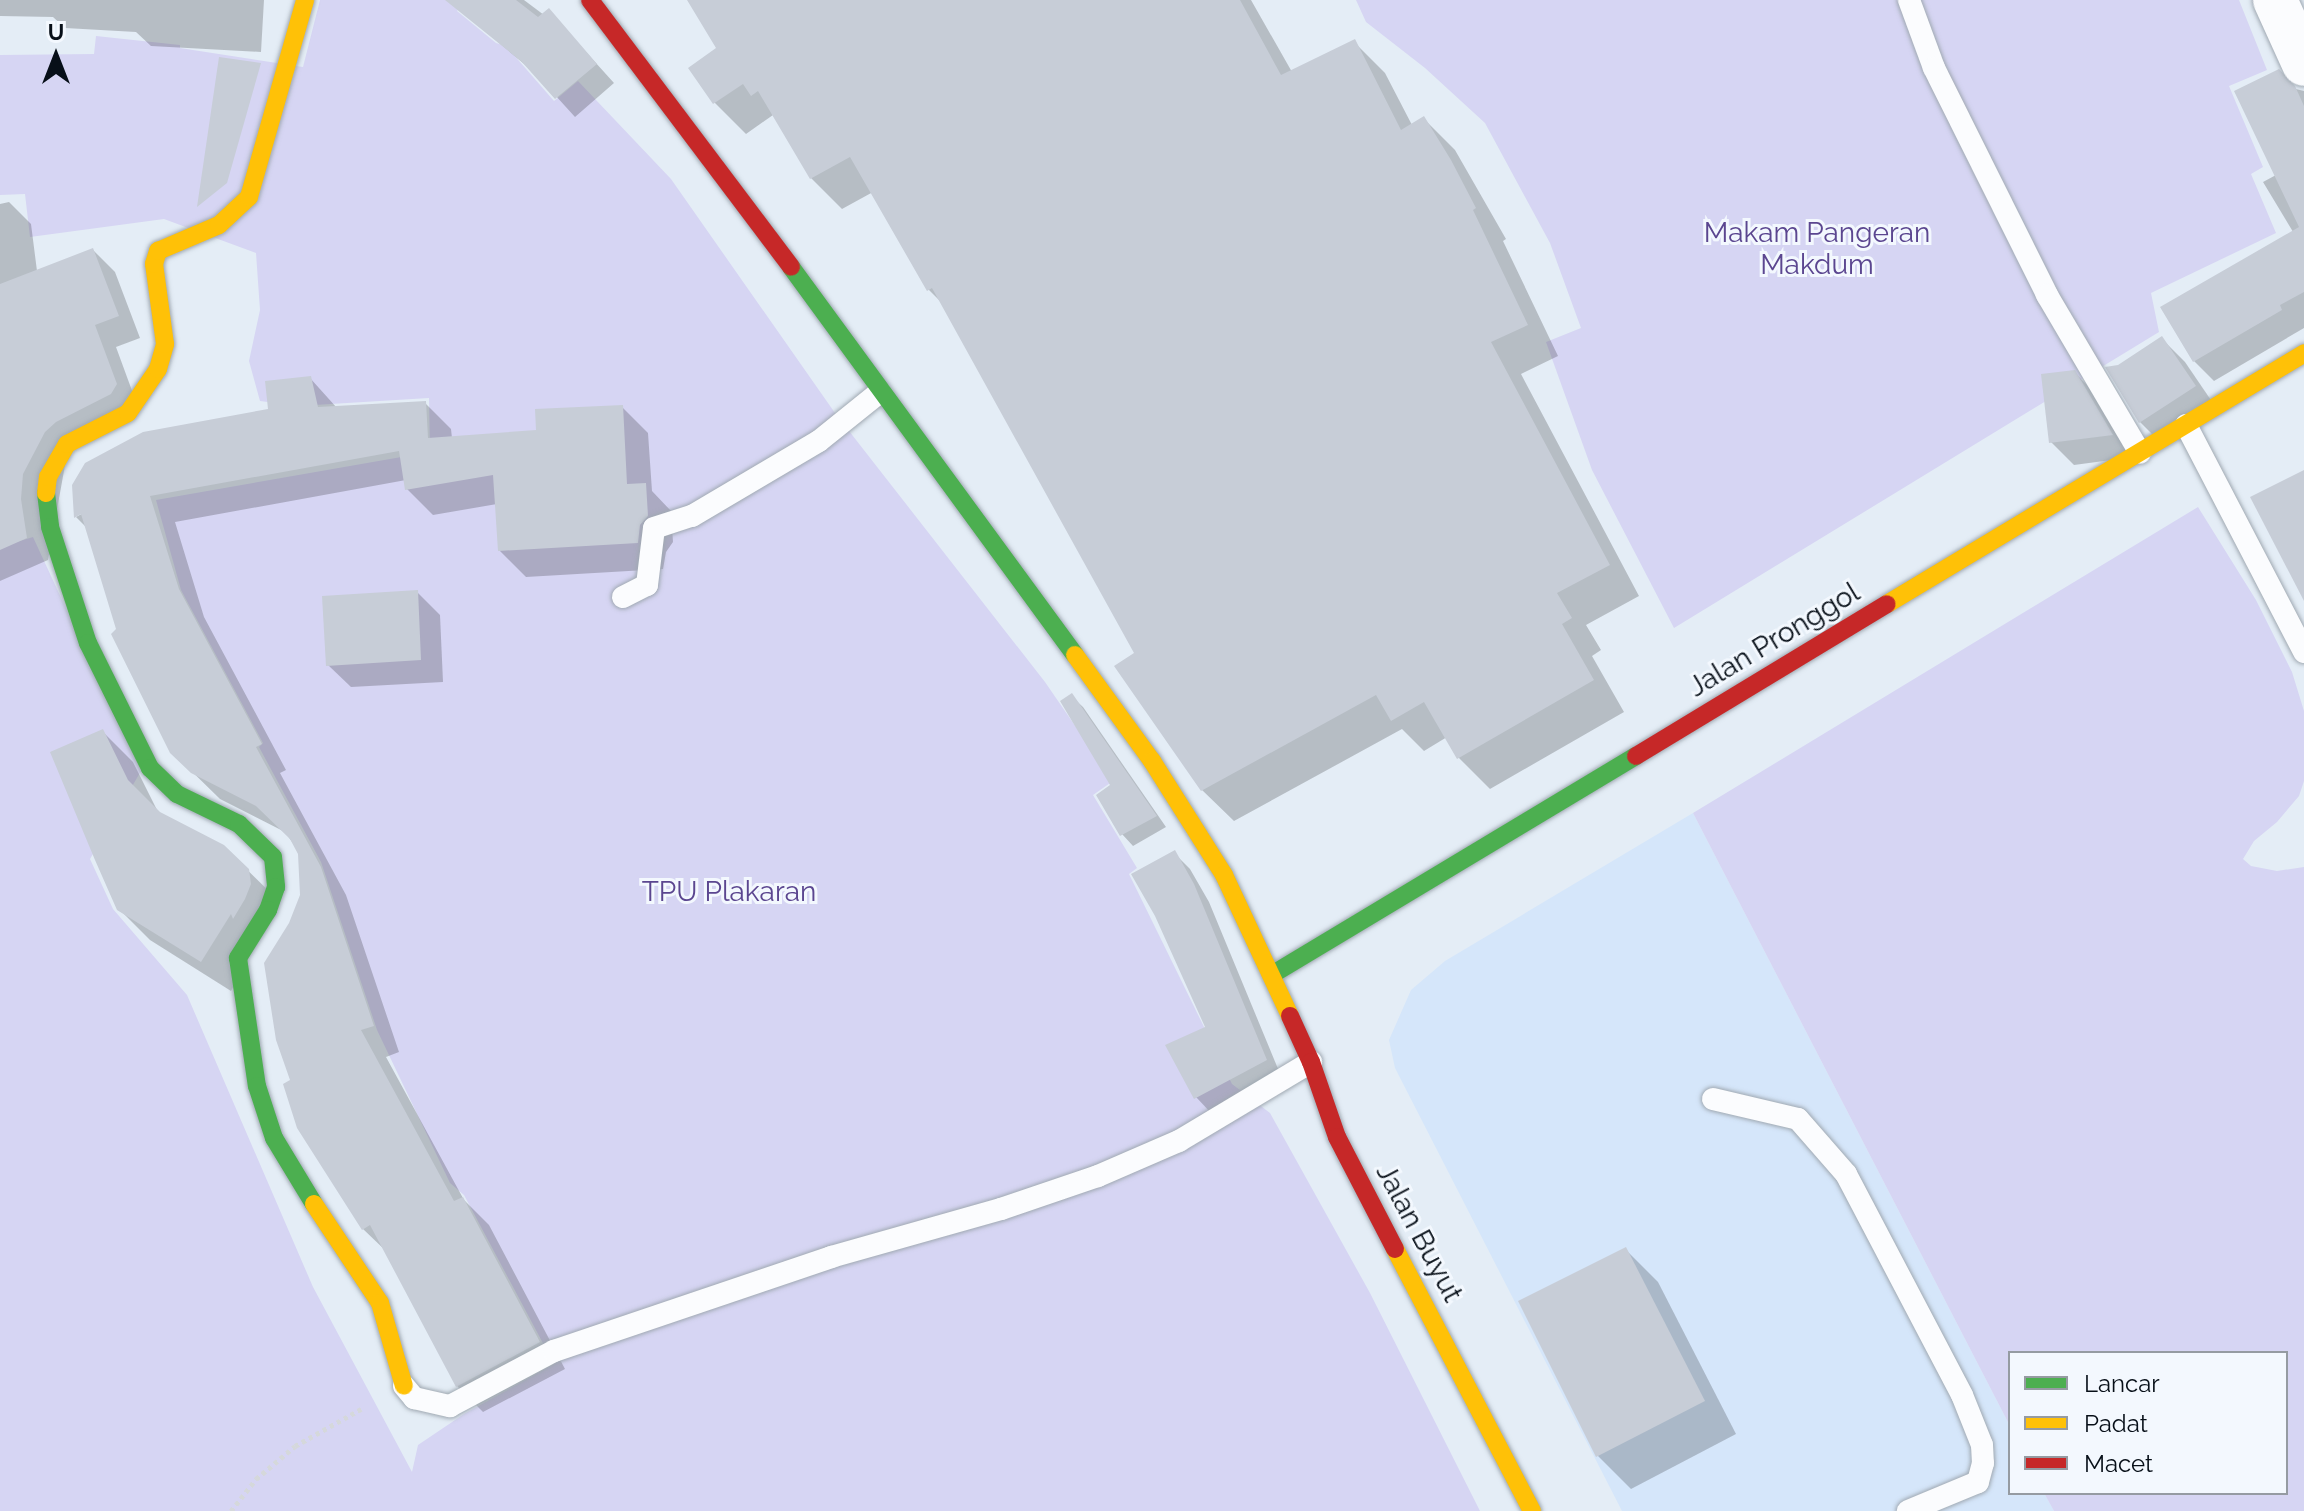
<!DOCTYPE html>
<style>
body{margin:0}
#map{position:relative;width:2304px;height:1511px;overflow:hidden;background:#e4edf6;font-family:Raleway,sans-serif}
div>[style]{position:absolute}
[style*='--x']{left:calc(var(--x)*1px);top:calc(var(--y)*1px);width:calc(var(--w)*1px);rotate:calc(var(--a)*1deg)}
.built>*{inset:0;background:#d5e6fa}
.green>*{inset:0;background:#d6d5f3}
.shadow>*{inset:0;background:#0003}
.building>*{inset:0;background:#c7cdd7}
.path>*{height:5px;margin-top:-2.5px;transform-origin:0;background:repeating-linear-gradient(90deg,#d5d8db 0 4px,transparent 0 8px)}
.roads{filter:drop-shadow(0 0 2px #a0a9b2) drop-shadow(0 0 2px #a0a9b2)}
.lane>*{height:22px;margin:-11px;padding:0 11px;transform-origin:11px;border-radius:11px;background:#fbfcfe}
.street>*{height:44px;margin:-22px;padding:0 22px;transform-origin:22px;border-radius:22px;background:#fbfcfe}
.fast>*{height:18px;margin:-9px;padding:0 9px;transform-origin:9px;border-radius:9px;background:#4caf50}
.slow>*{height:18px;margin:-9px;padding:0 9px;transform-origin:9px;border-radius:9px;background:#ffc107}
.jam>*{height:18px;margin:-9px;padding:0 9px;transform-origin:9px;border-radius:9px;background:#c62828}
span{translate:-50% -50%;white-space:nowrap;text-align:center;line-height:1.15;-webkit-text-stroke:6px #f3f8fe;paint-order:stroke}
.park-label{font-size:28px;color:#5b4690}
.street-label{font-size:28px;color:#070f18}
.legend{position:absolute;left:2008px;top:1351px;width:280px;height:144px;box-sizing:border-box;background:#f3f8fe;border:2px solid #959ba2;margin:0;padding:10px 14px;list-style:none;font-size:24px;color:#070f18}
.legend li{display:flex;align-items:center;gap:16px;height:40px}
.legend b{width:40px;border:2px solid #959ba2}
.north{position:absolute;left:16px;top:16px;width:80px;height:80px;-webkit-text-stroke:6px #f3f8fe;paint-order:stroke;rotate:0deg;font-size:22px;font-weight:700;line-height:32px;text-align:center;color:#070f18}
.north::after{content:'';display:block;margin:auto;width:28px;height:36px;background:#070f18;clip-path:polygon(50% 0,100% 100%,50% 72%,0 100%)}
</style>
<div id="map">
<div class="built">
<i style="clip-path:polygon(1693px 813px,2010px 1426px,2010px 1493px,2044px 1493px,2054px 1511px,1622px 1511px,1395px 1068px,1389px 1040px,1411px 990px,1445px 961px)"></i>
</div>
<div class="green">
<i style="clip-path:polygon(320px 0,465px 0,457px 11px,496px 43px,506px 46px,554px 101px,578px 81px,671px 179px,835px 413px,1045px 682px,1113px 781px,1093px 795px,1137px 868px,1129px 874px,1232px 1084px,1270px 1113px,1370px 1293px,1480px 1511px,0 1511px,0 547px,33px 537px,141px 771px,90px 859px,113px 909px,187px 995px,313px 1287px,412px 1472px,418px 1445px,464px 1414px,554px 1364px,464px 1195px,450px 1183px,377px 1030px,321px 862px,259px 747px,263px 743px,181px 590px,156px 500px,430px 452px,429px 398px,298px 406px,260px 401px,249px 361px,260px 310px,256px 253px,164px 219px,30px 237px,25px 194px,0 195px,0 55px,94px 54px,96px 36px,180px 45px,180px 48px,303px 67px)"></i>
<i style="clip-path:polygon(1356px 0,2239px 0,2267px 70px,2229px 86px,2263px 167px,2251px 174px,2276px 233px,2151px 293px,2159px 332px,1674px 628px,1592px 470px,1546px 342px,1581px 328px,1550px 243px,1485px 123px,1425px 68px,1366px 22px)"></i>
<i style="clip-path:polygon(2198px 507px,2256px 600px,2292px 672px,2304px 711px,2304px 781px,2299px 796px,2277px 822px,2254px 841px,2243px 859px,2251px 866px,2277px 871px,2304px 867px,2304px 1511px,2054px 1511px,2044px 1493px,2286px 1493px,2286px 1353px,2010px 1353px,2010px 1426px,1693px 813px)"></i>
</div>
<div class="shadow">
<i style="clip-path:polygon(0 0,264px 0,261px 52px,151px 46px,136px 32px,65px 28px,53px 17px,0 16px)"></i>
<i style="clip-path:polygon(470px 0,524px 0,544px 15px,549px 11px,614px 83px,575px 117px,535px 73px,461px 11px)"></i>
<i style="clip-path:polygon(689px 0,1251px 0,1292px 72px,1354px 42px,1385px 73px,1412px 125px,1424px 119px,1455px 150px,1506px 239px,1503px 241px,1558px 356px,1521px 374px,1639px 596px,1586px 625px,1601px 650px,1592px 656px,1624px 712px,1490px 789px,1459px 758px,1447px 737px,1424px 751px,1402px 729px,1234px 821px,1202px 790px,1137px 654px,944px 305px,928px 289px,873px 192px,842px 209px,811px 178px,773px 115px,746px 134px,715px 103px,691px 68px,719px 49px)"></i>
<i style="clip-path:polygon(2296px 89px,2304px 91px,2304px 250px,2263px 182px,2276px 175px)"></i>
<i style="clip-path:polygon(9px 202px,31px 224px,37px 271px,93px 250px,115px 272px,140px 338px,116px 347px,138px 407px,67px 454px,48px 560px,0 581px,0 204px)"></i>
<i style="clip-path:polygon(2304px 257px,2304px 328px,2214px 381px,2194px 361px)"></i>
<i style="clip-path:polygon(2162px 339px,2185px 362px,2217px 409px,2163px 445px,2140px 422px,2118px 367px)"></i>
<i style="clip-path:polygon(2074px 372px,2097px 395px,2134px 457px,2074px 465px,2051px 442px)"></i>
<i style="clip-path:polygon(310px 378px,337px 408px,425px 403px,451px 429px,452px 438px,538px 432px,622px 407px,648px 433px,652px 491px,671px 511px,673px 542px,666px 552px,663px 569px,526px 577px,499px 550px,497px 504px,433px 515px,407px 489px,406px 480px,175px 522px,204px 617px,286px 770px,280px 773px,346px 895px,399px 1052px,386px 1057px,464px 1200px,489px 1225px,565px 1369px,483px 1412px,457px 1386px,387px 1252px,363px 1229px,292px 1081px,291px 924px,302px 896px,300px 853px,285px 832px,220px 799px,172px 752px,119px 630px,87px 528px,76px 517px,270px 411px)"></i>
<i style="clip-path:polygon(417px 592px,440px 615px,443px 682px,351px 687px,328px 665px)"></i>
<i style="clip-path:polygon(1071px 696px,1083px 707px,1166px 827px,1133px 846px,1122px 834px,1113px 785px)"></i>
<i style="clip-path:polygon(102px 731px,133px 762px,158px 812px,223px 846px,279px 901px,231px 991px,150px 940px,119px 909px)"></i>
<i style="clip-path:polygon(1174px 853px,1190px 869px,1209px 902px,1281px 1076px,1211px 1113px,1196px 1097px,1208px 1028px)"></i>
<i style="clip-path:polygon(1625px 1249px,1658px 1282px,1736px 1434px,1631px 1489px,1598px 1456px)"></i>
</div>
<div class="building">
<i style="clip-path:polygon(445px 0,516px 0,538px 17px,549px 8px,597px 64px,555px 99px,522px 62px)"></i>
<i style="clip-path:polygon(687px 0,1240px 0,1281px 75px,1355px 39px,1401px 130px,1424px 116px,1451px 160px,1476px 208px,1473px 210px,1528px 325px,1491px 342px,1610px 565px,1557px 593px,1572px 618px,1562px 624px,1594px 680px,1457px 759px,1424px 702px,1391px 721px,1376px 695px,1201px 791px,1114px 666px,1134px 653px,932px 288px,927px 291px,850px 157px,810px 179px,758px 91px,751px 96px,743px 84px,713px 104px,688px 68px,716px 48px)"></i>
<i style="clip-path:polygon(219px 57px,261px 63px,227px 183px,197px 207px)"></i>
<i style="clip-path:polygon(2279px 69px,2295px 86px,2304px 106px,2304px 292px,2280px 305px,2282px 310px,2193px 362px,2160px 307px,2299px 227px,2234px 91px)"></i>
<i style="clip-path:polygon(93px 248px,119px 316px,95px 325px,117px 384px,111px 394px,56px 422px,45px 432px,23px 474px,21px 499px,27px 538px,0 550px,0 284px)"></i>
<i style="clip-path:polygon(2162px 336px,2196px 386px,2139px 423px,2105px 367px,2118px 365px)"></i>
<i style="clip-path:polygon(2075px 370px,2113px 435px,2049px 443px,2041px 374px)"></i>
<i style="clip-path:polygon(311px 376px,318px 407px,426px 401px,428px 438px,536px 430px,535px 409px,623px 405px,627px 484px,646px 483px,648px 516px,640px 525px,638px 543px,498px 551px,493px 475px,405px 490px,399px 451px,150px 496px,179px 589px,262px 744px,256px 747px,321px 867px,374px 1026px,361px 1030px,454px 1201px,463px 1197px,540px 1342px,456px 1387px,370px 1225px,362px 1230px,297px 1128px,283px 1084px,290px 1080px,276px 1040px,264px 963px,289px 923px,300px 895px,298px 854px,290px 839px,256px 806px,191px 773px,170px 753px,111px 634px,116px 629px,81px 514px,74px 518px,72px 485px,85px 463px,143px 432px,268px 409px,265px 381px)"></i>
<i style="clip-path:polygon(2304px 470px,2304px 601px,2250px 497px)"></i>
<i style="clip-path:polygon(418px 590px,421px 660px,326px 666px,322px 596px)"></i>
<i style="clip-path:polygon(1072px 693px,1157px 816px,1120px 836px,1096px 795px,1110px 785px,1060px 701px)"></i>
<i style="clip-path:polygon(103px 729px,128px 780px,160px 812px,224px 845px,249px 869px,251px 884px,245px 899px,233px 919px,231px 914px,201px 962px,117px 910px,95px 860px,50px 752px)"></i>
<i style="clip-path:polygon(1175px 850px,1194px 884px,1267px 1060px,1194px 1099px,1165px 1045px,1205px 1027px,1155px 916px,1131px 874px)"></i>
<i style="clip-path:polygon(1626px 1247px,1705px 1401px,1596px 1457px,1518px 1301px)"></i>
</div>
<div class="path">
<i style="--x:231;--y:1511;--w:41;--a:-52"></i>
<i style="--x:256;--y:1479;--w:51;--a:-40.2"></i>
<i style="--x:295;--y:1446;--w:76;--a:-29.3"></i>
</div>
<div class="roads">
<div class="lane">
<i style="--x:1909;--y:0;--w:72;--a:69.8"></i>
<i style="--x:1934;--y:68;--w:254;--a:63.5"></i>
<i style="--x:2047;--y:295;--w:183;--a:59.5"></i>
<i style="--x:2186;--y:425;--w:256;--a:62.5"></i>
<i style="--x:623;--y:597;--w:27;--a:-27"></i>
<i style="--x:647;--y:585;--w:57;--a:-83"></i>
<i style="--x:654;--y:528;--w:40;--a:-18"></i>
<i style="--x:692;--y:516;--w:147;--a:-30.6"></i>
<i style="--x:819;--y:441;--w:78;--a:-38.8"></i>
<i style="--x:1713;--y:1099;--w:87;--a:13.2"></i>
<i style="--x:1798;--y:1119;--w:73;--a:48.9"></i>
<i style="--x:1846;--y:1174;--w:250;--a:62.3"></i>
<i style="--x:1962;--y:1395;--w:54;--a:68.2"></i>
<i style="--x:1982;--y:1445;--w:18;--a:87"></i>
<i style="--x:1983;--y:1463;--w:20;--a:105"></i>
<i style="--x:1978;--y:1482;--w:76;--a:157.5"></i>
<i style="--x:404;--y:1386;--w:16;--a:50"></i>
<i style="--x:414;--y:1398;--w:37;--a:13"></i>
<i style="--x:450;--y:1406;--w:118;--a:-27.9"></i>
<i style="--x:554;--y:1351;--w:293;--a:-18.7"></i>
<i style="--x:831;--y:1257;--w:177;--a:-15.8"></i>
<i style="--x:1001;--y:1209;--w:102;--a:-18.8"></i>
<i style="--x:1098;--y:1176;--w:88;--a:-23.4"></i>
<i style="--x:1179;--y:1141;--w:154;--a:-30.9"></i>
</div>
<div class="street">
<i style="--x:2275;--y:0;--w:70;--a:65.6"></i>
</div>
<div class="fast">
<i style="--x:791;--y:267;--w:481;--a:53.8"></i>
<i style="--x:46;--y:493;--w:34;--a:83"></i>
<i style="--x:50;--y:527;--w:122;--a:71.9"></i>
<i style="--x:88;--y:643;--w:140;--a:63.6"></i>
<i style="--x:150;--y:768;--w:37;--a:44"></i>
<i style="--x:177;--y:794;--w:69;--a:25.8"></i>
<i style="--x:239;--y:824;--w:47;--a:44.1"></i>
<i style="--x:273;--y:857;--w:30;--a:84"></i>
<i style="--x:276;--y:887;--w:24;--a:109"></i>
<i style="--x:268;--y:910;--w:57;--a:122"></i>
<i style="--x:238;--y:958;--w:129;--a:81.6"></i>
<i style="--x:257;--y:1086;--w:55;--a:71.9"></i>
<i style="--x:274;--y:1138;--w:77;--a:58.8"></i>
<i style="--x:1273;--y:974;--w:423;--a:-31"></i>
</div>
<div class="slow">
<i style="--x:46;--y:493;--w:16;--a:-83"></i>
<i style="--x:48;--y:477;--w:38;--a:-60"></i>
<i style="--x:67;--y:444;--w:68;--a:-26.9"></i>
<i style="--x:128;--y:413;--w:53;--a:-55.7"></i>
<i style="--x:158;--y:369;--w:26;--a:-74"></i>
<i style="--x:165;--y:344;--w:81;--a:-97.8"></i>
<i style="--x:154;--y:264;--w:14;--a:-73"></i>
<i style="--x:158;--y:251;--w:66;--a:-23.1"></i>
<i style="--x:219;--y:225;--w:41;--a:-43"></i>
<i style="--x:249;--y:197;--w:205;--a:-74.1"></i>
<i style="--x:1887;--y:604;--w:487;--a:-31"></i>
<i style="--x:1075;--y:655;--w:131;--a:54"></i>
<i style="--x:1152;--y:761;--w:135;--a:57.7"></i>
<i style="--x:1224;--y:875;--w:156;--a:64.9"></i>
<i style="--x:314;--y:1204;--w:119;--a:56.3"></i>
<i style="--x:380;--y:1303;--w:86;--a:73.9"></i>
<i style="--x:1395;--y:1249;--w:296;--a:62.4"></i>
</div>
<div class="jam">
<i style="--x:590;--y:0;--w:334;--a:53"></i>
<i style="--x:1636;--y:756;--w:293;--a:-31.2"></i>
<i style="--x:1290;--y:1016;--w:51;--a:65.5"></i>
<i style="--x:1311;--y:1062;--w:79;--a:70.9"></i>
<i style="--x:1337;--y:1137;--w:126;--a:62.6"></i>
</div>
</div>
<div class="park-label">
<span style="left:1817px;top:249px">Makam Pangeran<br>Makdum</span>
<span style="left:729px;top:892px">TPU Plakaran</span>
</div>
<div class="street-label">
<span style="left:1774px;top:640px;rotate:-31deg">Jalan Pronggol</span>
<span style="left:1419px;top:1233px;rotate:62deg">Jalan Buyut</span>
</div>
<ul class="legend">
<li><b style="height:10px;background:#4caf50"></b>Lancar</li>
<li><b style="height:10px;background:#ffc107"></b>Padat</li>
<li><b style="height:10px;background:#c62828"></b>Macet</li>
</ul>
<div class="north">U</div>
</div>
